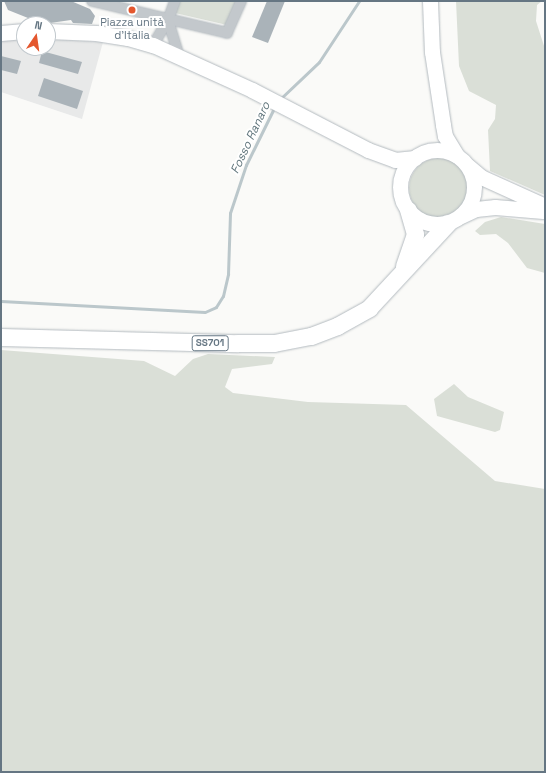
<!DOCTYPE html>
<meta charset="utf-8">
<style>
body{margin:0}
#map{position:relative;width:546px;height:773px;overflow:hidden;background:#fafaf8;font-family:"Space Grotesk",sans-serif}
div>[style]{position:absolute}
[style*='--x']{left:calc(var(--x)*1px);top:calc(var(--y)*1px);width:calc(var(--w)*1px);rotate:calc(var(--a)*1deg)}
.built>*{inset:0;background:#e8e9e9}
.green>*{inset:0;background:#dadfd7}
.round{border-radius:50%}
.stream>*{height:3px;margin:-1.5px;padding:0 1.5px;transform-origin:1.5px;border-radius:1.5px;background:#bbc7cb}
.building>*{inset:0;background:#aab3b9}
.roads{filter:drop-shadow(0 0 1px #b3babf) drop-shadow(0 0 1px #b3babf)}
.minor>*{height:10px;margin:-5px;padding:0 5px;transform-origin:5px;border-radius:5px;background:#c3c8cc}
.secondary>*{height:15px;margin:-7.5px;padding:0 7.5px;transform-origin:7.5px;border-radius:7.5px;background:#fff}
.secondary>.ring{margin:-7.5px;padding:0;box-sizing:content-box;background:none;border:15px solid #fff;border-radius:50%}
.trunk>*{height:17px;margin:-8.5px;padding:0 8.5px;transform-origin:8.5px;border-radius:8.5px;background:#fff}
.dots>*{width:11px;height:11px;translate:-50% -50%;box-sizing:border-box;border:2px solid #fff;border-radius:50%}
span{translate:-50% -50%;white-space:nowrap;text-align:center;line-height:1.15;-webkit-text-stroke:4px #fff;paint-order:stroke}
.shield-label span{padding:1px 3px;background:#fff;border:1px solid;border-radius:3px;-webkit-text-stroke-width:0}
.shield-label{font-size:10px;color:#657683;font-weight:700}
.poi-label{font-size:11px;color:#657683}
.water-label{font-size:12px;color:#60757c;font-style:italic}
.frame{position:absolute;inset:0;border:2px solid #657683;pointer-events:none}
.north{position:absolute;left:16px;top:16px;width:40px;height:40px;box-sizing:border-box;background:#fff;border:1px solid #c1c8cd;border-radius:50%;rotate:13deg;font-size:11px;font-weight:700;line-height:16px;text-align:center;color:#657683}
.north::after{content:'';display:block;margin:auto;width:14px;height:18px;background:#e4572e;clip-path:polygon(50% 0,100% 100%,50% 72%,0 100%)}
</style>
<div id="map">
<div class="built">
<i style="clip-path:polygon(24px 39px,24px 48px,48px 48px,48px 39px,103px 42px,82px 119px,1px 92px,1px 41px)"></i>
</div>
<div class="green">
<i style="clip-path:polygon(180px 1px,236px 1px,227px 25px,175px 13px)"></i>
<i style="clip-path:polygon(456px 1px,542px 1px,537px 5px,536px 21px,545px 49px,545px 195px,490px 171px,488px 130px,495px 119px,496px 105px,469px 91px,459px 66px)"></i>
<i class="round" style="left:409px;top:158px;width:60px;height:60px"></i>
<i style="clip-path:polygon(501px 217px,545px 224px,545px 273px,527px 268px,508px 243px,496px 234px,480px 235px,475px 231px,485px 222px)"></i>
<i style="clip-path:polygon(1px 350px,144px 361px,175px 376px,193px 359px,208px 354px,275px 357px,272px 364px,232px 369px,225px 387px,233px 393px,308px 402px,406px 405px,495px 481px,545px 489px,545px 772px,1px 772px)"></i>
<i style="clip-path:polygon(454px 384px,468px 397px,504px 412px,500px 430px,495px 432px,437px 416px,434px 399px)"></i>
</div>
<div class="stream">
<i style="--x:279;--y:100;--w:55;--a:-43.5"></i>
<i style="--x:319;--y:62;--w:73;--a:-56.7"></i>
<i style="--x:1;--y:301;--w:204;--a:3.1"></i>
<i style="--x:205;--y:312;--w:12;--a:-24"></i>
<i style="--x:216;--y:307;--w:13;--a:-58"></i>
<i style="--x:223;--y:296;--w:23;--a:-77"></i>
<i style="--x:228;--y:274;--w:61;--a:-88.1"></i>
<i style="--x:230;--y:213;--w:51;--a:-71.6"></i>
<i style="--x:246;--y:165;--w:66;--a:-63.8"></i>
</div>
<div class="building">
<i style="clip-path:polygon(4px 1px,71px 1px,90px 9px,95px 16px,92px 24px,73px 23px,71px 20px,43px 24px,8px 10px)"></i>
<i style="clip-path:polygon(267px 1px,285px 1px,268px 43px,252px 37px)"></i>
<i style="clip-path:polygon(42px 51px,82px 62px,78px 74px,39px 63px)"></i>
<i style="clip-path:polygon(1px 56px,21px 61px,17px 74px,1px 70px)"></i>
<i style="clip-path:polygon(44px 78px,83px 91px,77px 109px,38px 96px)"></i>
</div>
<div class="roads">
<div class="minor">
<i style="--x:92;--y:1;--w:139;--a:13.3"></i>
<i style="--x:227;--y:33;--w:35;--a:-66"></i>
<i style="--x:168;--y:20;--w:20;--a:-70"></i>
<i style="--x:153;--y:45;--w:29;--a:-59"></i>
<i style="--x:168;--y:20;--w:37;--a:73"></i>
</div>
<div class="secondary">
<i style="--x:430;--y:1;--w:51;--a:87.8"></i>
<i style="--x:432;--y:52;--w:74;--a:81.4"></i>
<i style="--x:443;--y:125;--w:11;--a:80"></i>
<i style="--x:445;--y:136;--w:23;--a:59"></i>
<i style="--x:48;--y:31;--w:48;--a:2.4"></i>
<i style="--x:96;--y:33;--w:32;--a:9"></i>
<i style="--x:128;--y:38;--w:26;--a:16"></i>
<i style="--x:153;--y:45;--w:109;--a:24.4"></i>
<i style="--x:252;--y:90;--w:131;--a:27.3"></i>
<i style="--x:368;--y:150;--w:29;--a:20"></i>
<i style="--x:395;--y:160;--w:20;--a:-6"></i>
<i style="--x:1;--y:33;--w:23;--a:-5"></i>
<i class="ring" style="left:400px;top:150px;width:59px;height:59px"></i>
<i style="--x:468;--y:166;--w:17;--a:40"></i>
<i style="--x:481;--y:177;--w:70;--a:24.4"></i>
<i style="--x:461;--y:216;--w:17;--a:-25"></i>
<i style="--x:476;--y:209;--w:19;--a:-6"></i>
<i style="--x:495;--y:207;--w:48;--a:4.8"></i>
</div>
<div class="trunk">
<i style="--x:404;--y:266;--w:34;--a:-71"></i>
<i style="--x:415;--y:234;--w:25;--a:-106"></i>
<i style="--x:1;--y:337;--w:237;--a:1.5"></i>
<i style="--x:238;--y:343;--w:36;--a:0"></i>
<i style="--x:274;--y:343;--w:38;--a:-11"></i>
<i style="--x:311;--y:336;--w:28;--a:-21"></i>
<i style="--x:337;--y:326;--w:37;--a:-29"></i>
<i style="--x:369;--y:308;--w:116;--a:-47.1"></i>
</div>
</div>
<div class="dots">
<i style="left:132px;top:10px;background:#e4572e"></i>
</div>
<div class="shield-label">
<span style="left:210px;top:343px">SS701</span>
</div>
<div class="poi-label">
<span style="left:132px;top:29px">Piazza unità<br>d'Italia</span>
</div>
<div class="water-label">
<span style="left:251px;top:138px;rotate:-65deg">Fosso Ranaro</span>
</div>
<div class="frame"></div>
<div class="north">N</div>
</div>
